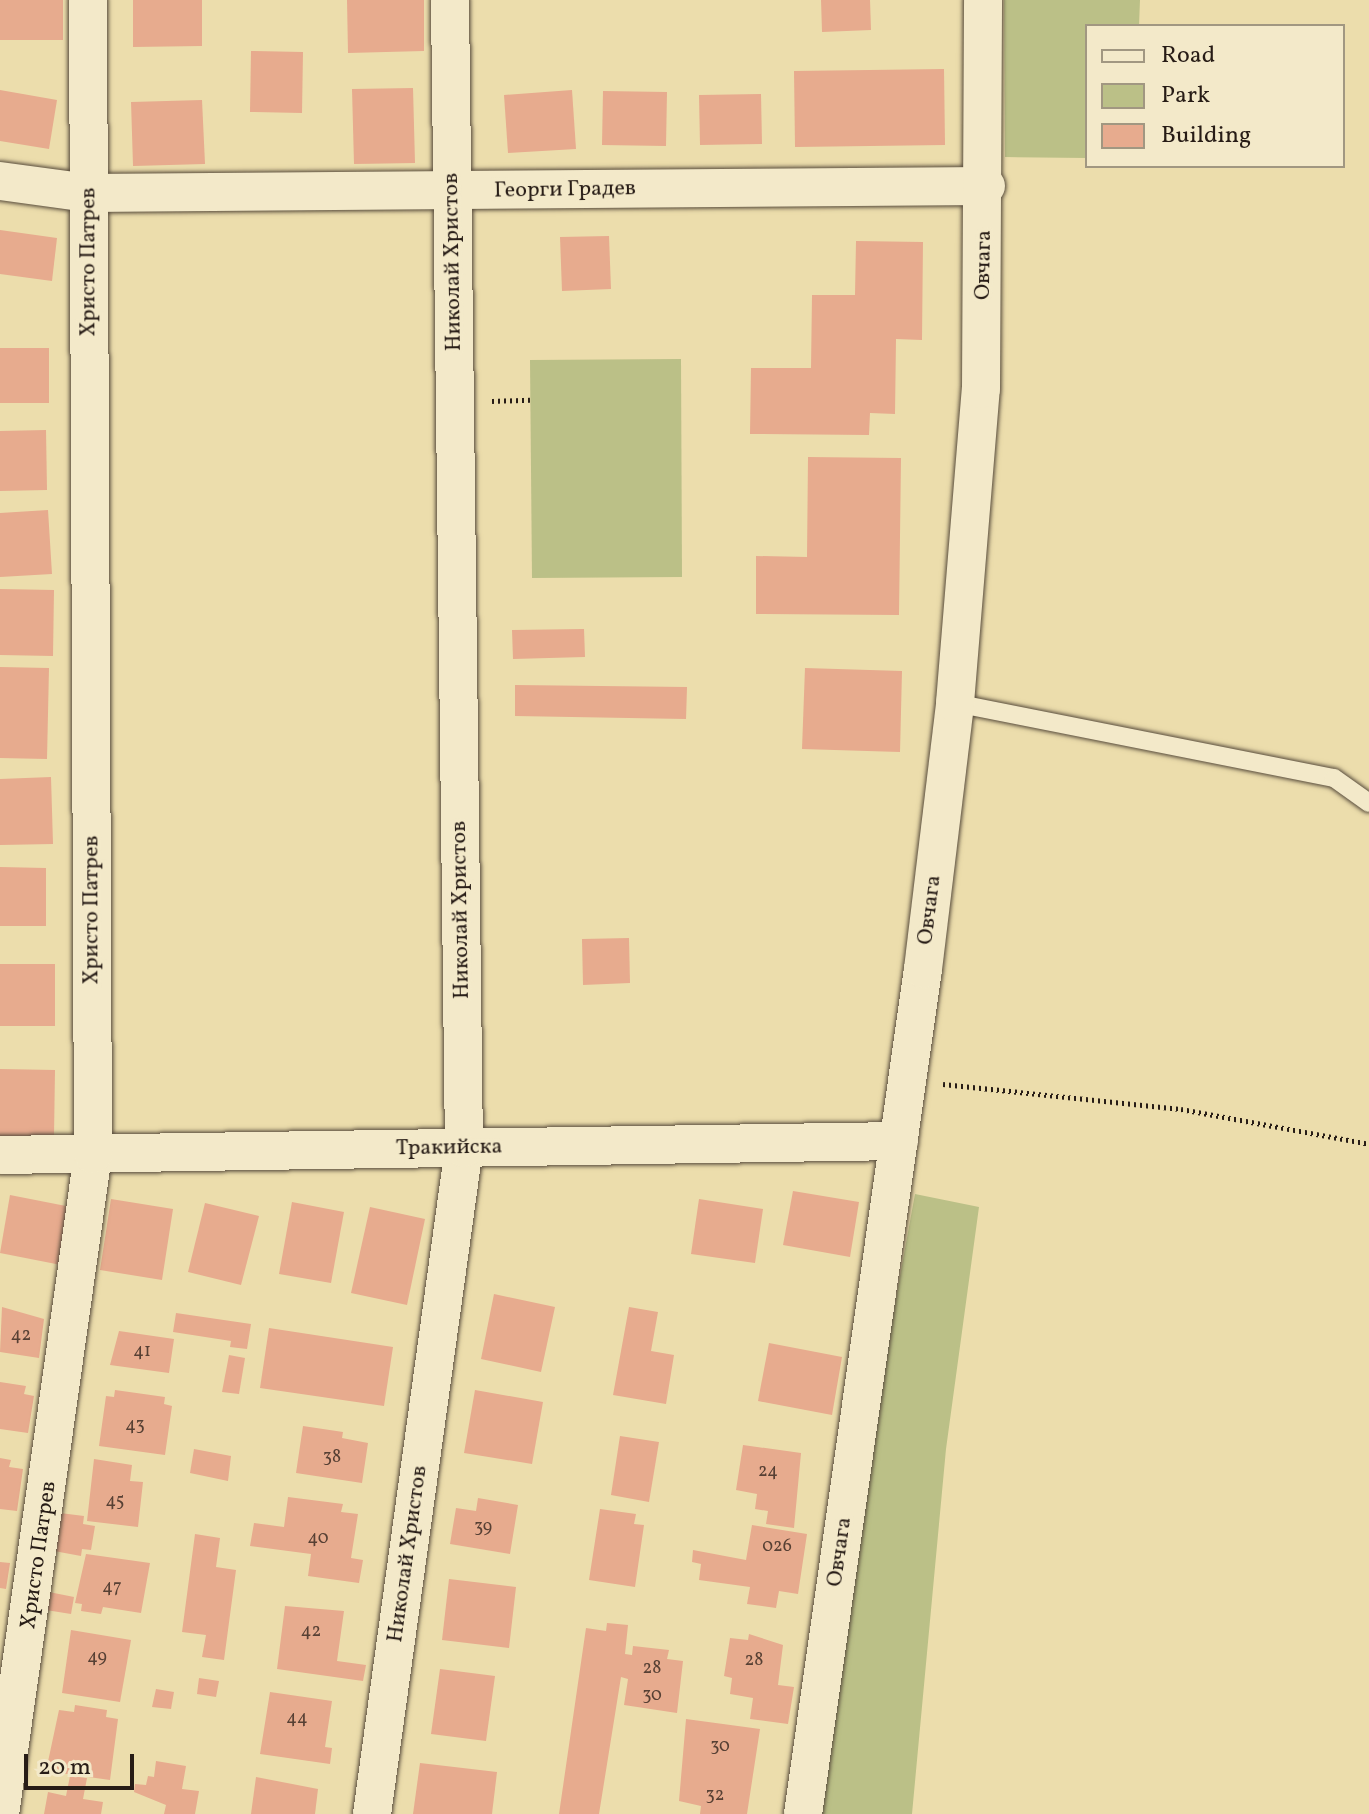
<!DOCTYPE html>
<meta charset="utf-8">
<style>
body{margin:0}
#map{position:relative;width:1369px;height:1814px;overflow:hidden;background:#ecddac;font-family:Vollkorn,serif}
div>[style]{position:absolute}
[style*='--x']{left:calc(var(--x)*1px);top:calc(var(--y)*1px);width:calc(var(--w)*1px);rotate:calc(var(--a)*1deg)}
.green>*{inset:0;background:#bbc087}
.building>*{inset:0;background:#e7ab8e}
.path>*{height:5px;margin-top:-2.5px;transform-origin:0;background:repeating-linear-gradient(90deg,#271c16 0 2px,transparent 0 6px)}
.roads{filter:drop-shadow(0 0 2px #584c3c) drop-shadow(0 0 2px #584c3c)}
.lane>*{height:18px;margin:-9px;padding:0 9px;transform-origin:9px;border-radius:9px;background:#f3e9c9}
.street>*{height:38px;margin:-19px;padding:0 19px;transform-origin:19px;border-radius:19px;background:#f3e9c9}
span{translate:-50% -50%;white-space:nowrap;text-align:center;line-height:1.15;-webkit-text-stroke:7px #f3e9c9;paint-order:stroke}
.number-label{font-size:18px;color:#574034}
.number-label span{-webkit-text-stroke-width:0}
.street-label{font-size:22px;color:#271c16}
.legend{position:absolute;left:1085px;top:24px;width:260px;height:144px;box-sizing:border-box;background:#f3e9c9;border:2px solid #a19781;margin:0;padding:10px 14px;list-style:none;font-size:24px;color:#271c16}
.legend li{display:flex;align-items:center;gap:16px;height:40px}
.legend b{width:40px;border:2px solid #a19781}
.scale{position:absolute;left:24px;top:1754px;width:110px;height:36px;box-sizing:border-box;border:4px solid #271c16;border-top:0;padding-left:10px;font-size:24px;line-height:28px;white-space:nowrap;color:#271c16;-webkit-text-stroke:6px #f3e9c9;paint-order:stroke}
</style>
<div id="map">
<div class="green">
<i style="clip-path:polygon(1004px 0,1140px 0,1139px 26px,1087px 26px,1087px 158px,1005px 157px)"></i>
<i style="clip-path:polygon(681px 359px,682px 577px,532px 578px,530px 360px)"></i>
<i style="clip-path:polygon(915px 1194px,979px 1207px,946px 1449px,912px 1814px,822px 1814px,885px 1358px)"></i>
</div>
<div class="building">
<i style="clip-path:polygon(0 0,63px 0,63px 40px,0 40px)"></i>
<i style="clip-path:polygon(133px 0,202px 0,202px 46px,133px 47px)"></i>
<i style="clip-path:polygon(347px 0,424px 0,424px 51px,348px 53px)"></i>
<i style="clip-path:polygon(821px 0,870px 0,871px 30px,822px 32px)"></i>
<i style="clip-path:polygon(251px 51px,303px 52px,302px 113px,250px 112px)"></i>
<i style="clip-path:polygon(944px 69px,945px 145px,795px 147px,794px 71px)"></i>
<i style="clip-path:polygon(413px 88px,415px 163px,354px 164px,352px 89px)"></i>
<i style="clip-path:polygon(0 90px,57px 100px,49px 149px,0 141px)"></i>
<i style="clip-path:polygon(572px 90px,576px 149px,508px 153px,504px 95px)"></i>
<i style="clip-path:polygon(603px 91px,667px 92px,666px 146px,602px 145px)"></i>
<i style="clip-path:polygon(761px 94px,762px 144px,700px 145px,699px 95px)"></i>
<i style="clip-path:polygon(202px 100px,205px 164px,133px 166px,131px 102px)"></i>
<i style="clip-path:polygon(0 230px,57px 238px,52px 281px,0 274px)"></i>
<i style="clip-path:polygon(609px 236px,611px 289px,562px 291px,560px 237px)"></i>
<i style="clip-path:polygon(856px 241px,923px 242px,922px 340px,896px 339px,895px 414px,870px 413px,869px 435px,750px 434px,751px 368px,811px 368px,812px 295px,855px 295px)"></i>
<i style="clip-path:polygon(0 348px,49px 348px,49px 403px,0 403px)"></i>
<i style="clip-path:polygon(46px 430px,47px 490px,0 491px,0 431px)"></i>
<i style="clip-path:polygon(808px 457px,901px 458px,899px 615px,756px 614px,756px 556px,807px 557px)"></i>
<i style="clip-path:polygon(48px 510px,52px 574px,0 577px,0 513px)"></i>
<i style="clip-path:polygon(0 589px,54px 590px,53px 656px,0 655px)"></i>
<i style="clip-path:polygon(584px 629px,585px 657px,513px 659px,512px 630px)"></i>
<i style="clip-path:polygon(0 667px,49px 668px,47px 759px,0 758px)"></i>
<i style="clip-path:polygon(805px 668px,902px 671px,900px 752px,802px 749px)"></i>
<i style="clip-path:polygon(515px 685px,687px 687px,686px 719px,515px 716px)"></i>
<i style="clip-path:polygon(51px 777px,53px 844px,0 845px,0 779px)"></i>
<i style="clip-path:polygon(0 867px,46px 868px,46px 926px,0 926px)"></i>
<i style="clip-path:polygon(629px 938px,630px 983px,583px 985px,582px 939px)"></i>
<i style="clip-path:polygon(0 964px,55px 964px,55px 1026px,0 1026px)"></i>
<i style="clip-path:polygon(0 1069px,55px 1070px,54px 1136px,0 1136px)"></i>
<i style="clip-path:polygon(793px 1191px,859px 1202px,850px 1257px,783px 1245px)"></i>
<i style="clip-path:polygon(10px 1195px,71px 1207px,61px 1265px,0 1253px)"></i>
<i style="clip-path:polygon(111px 1199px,173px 1209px,162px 1280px,100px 1270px)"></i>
<i style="clip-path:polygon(699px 1199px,763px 1209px,755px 1263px,691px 1254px)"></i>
<i style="clip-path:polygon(292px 1202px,344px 1212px,331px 1283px,279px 1274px)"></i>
<i style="clip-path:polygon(205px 1203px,259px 1216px,241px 1285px,188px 1272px)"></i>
<i style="clip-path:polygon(370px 1207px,425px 1219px,407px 1305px,351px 1293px)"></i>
<i style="clip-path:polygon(494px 1294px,555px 1307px,541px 1372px,481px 1359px)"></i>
<i style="clip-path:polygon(2px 1307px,44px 1319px,39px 1358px,0 1352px)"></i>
<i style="clip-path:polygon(629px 1307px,658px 1312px,651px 1351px,674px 1355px,666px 1404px,613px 1395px)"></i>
<i style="clip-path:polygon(176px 1313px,251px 1324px,247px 1349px,230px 1347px,231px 1341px,173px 1332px)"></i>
<i style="clip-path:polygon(269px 1328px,393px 1347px,384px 1406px,260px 1388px)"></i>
<i style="clip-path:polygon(119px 1331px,174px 1339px,169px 1373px,110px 1365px)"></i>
<i style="clip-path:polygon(769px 1343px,842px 1357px,832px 1415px,758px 1401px)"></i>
<i style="clip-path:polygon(229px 1355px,245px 1358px,239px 1394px,222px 1392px)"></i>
<i style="clip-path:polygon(0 1382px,26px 1386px,24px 1394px,34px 1396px,28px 1433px,0 1429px)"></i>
<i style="clip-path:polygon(115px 1390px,165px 1397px,164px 1404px,172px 1406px,165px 1455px,99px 1446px,106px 1396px,114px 1397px)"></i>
<i style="clip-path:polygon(475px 1390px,543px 1402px,532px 1464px,464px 1453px)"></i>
<i style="clip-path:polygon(303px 1426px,343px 1432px,342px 1438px,368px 1443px,362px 1483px,296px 1473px)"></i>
<i style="clip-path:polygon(620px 1436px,659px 1442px,649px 1502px,611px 1495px)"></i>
<i style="clip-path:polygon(743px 1445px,801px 1453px,794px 1528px,766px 1524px,768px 1511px,755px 1509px,757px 1494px,736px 1490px)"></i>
<i style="clip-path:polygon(194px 1449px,231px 1456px,228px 1481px,190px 1473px)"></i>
<i style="clip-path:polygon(0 1458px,11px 1460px,9px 1467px,23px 1469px,17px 1511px,0 1509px)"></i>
<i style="clip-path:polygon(94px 1459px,132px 1465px,130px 1481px,143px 1482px,138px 1527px,87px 1521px)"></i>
<i style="clip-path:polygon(288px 1497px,343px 1504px,341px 1512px,358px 1514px,351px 1558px,363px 1560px,359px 1583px,308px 1576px,311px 1554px,250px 1546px,254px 1523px,284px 1527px)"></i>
<i style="clip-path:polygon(478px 1498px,518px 1505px,510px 1554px,450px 1544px,456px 1508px,476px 1511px)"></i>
<i style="clip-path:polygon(600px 1509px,636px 1514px,634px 1524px,644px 1525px,635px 1587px,589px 1580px)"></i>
<i style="clip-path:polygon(60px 1513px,84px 1516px,83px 1524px,95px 1526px,91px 1550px,82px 1549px,81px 1556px,54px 1551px)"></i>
<i style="clip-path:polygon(752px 1525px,807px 1534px,798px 1594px,779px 1591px,776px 1608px,747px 1604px,750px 1587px,699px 1580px,701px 1564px,692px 1562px,693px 1550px,746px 1560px)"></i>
<i style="clip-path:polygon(195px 1534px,220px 1538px,216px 1567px,236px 1570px,224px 1660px,202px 1657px,206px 1635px,182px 1632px)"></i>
<i style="clip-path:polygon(86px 1554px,150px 1563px,141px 1613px,103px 1607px,101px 1614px,81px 1611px,82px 1604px,75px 1603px)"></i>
<i style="clip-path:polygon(0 1562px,10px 1563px,6px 1589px,0 1588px)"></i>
<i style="clip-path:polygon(449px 1579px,516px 1587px,509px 1648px,442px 1640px)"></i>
<i style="clip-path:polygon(49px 1592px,74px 1597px,71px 1614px,46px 1610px)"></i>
<i style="clip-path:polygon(285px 1606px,344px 1611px,337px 1661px,366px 1665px,363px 1681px,277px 1669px)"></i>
<i style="clip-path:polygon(607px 1623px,628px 1625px,625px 1654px,632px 1655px,633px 1646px,669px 1650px,667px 1659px,683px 1661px,677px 1713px,624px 1705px,628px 1679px,621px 1677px,599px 1814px,559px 1814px,586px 1628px,606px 1631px)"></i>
<i style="clip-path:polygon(71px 1630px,131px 1640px,120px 1702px,62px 1693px)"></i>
<i style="clip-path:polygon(749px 1634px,783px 1645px,778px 1685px,794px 1687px,788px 1724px,750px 1719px,753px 1698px,730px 1694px,732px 1678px,724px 1676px,730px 1638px,748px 1640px)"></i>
<i style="clip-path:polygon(440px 1669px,495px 1676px,486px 1741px,431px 1734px)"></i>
<i style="clip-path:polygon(199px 1678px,219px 1681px,216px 1697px,197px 1694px)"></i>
<i style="clip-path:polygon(156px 1689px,174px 1692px,171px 1709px,152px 1707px)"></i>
<i style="clip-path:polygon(270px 1692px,332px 1701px,325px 1747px,332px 1748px,330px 1764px,260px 1754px)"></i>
<i style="clip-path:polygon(75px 1705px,107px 1710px,106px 1717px,118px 1719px,110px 1780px,46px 1771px,59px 1710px,74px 1712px)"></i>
<i style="clip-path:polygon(686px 1719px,760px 1729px,747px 1814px,700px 1814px,701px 1806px,679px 1801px)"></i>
<i style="clip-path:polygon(156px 1761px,186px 1766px,182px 1789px,199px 1791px,195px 1814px,164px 1814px,166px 1805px,134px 1792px,135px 1784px,146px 1785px,148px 1776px,154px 1777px)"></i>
<i style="clip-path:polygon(420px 1763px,497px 1772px,492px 1814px,413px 1814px)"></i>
<i style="clip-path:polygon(70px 1776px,87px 1778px,83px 1799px,103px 1802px,101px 1814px,44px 1814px,48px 1792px,66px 1796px)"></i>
<i style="clip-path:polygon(256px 1777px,318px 1789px,315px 1814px,251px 1814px)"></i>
</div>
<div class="path">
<i style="--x:492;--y:401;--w:38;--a:-2"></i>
<i style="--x:943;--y:1084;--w:239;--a:6"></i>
<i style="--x:1181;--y:1109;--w:191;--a:10.5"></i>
</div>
<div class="roads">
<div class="lane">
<i style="--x:955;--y:703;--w:386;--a:11.2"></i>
<i style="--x:1334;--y:778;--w:43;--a:35.5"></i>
</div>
<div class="street">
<i style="--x:0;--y:181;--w:90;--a:7.7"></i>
<i style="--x:89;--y:193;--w:897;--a:-0.45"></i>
<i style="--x:0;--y:1155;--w:899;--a:-0.89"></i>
<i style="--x:0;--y:1814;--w:667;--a:-81.98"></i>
<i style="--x:93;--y:1154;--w:1154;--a:-90.25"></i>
<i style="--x:372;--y:1814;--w:672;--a:-82.14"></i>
<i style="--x:464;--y:1148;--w:1148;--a:-90.7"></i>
<i style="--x:803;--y:1814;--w:853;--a:-81.92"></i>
<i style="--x:923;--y:969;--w:268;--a:-83.1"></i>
<i style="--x:955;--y:703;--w:315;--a:-85.3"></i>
<i style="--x:981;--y:389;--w:389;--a:-89.7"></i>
</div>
</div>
<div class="number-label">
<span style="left:21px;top:1336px">42</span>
<span style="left:142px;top:1352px">41</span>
<span style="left:135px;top:1426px">43</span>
<span style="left:332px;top:1458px">38</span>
<span style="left:768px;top:1472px">24</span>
<span style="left:115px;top:1502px">45</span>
<span style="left:483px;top:1528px">39</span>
<span style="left:318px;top:1539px">40</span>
<span style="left:777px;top:1547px">026</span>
<span style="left:112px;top:1588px">47</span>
<span style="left:311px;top:1632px">42</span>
<span style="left:97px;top:1658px">49</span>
<span style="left:754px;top:1661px">28</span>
<span style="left:652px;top:1669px">28</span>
<span style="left:652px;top:1696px">30</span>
<span style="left:297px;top:1719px">44</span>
<span style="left:720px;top:1747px">30</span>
<span style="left:715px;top:1796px">32</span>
</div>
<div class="street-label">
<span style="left:565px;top:190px;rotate:-1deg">Георги Градев</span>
<span style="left:89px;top:262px;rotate:-90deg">Христо Патрев</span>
<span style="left:453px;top:262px;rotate:-91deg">Николай Христов</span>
<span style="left:984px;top:265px;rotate:-89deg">Овчага</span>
<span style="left:92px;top:910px;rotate:-90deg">Христо Патрев</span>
<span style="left:461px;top:910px;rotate:-91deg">Николай Христов</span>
<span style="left:930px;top:910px;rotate:-83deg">Овчага</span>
<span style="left:449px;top:1148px;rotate:-1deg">Тракийска</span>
<span style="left:840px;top:1552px;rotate:-82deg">Овчага</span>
<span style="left:408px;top:1554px;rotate:-82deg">Николай Христов</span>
<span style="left:39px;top:1555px;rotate:-82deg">Христо Патрев</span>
</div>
<ul class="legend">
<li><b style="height:10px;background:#f3e9c9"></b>Road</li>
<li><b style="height:22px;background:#bbc087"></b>Park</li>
<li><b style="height:22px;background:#e7ab8e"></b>Building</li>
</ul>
<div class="scale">20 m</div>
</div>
